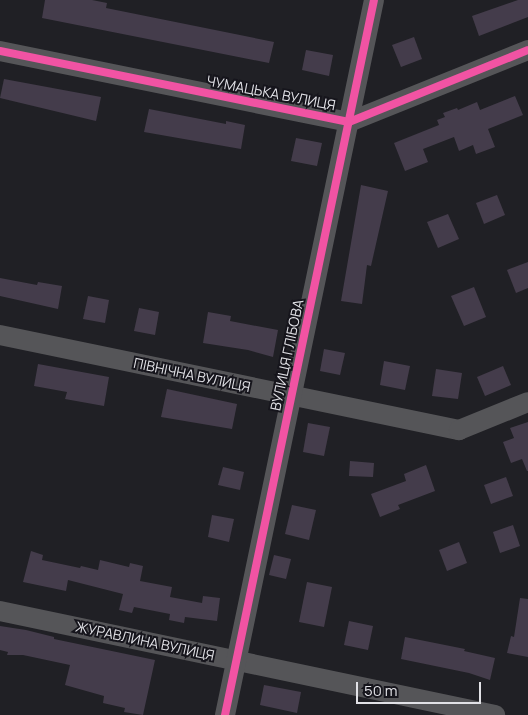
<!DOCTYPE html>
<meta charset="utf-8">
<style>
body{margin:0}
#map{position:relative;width:528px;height:715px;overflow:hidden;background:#202025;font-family:Manrope,sans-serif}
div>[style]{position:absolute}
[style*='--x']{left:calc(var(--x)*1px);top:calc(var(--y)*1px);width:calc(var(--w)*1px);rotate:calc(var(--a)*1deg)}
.building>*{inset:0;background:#443c4b}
.street>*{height:20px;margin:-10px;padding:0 10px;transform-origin:10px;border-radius:10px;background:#555558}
.cycleway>*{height:8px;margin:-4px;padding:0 4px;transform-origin:4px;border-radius:4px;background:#f153a3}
span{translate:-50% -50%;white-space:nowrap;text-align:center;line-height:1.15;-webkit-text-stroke:4px #16151c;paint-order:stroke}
.street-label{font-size:14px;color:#e1e1e6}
.scale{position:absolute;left:356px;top:682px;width:125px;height:22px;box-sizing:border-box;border:2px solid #e1e1e6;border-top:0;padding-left:6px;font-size:15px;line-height:18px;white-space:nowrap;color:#e1e1e6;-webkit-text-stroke:4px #16151c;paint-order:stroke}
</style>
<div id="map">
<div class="building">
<i style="clip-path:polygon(45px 0,92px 0,107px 3px,106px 8px,274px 42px,269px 63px,42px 18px)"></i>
<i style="clip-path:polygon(518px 0,528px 0,528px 17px,479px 36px,472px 16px)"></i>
<i style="clip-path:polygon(414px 37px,422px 59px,401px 67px,392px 45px)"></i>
<i style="clip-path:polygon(306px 50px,333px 55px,329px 76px,302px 70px)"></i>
<i style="clip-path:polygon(4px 79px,101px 97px,96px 121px,0 98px)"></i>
<i style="clip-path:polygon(515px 96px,523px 115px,488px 129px,495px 147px,476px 154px,473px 145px,459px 151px,454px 137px,423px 149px,428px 162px,405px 171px,394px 143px,439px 125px,437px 120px,445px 117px,443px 113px,457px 108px,458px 110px,477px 102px,480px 110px)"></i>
<i style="clip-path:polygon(149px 109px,226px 124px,226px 121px,245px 125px,241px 149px,144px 132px)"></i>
<i style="clip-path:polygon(296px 138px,322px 143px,317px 166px,291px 161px)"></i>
<i style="clip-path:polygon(361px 185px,388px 191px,371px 266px,367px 265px,362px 304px,341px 301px)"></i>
<i style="clip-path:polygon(497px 195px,505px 215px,484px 224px,476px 203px)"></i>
<i style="clip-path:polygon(448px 214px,459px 239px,438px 248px,427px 222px)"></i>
<i style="clip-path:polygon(528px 262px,528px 288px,516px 293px,507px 270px)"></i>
<i style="clip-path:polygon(0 278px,37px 285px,38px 282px,62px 286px,58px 309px,0 296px)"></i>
<i style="clip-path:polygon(474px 287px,486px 317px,464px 326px,451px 296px)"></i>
<i style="clip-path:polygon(88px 296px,109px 300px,105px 323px,83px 319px)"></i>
<i style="clip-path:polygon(139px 308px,159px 312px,155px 335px,134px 331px)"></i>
<i style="clip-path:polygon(208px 312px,231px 316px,230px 321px,278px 330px,273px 357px,248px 350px,203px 343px)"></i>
<i style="clip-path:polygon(324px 349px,345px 353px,340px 375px,320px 371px)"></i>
<i style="clip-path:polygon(384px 361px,410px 366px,405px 390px,380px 385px)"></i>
<i style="clip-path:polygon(38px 364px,109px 377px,104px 406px,65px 399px,67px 392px,34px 386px)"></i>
<i style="clip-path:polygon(503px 366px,511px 385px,485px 396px,477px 377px)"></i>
<i style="clip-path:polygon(436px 369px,462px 373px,458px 399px,432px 396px)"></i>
<i style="clip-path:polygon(167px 389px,237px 404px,232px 429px,161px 417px)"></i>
<i style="clip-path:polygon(528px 422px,528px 471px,527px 471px,522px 459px,511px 463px,503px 442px,514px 438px,510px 428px)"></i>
<i style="clip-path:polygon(308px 423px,330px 427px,324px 456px,303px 452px)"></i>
<i style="clip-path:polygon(350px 461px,374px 463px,373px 477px,349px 476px)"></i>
<i style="clip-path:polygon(426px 465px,435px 491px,398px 505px,400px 509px,380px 517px,371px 494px,406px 481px,404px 474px)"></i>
<i style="clip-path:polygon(223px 467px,244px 472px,240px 490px,218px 485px)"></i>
<i style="clip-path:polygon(506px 477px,513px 496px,491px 504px,484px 485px)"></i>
<i style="clip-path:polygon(292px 505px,316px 510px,309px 540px,285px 534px)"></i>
<i style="clip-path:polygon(212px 515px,234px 519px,229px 542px,208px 537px)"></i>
<i style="clip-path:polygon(513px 525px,520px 546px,500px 553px,493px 532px)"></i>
<i style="clip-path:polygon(459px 542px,467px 563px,447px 571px,439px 550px)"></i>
<i style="clip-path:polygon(31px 551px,43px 555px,42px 560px,80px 568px,81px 566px,98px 570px,100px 560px,129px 567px,130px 563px,143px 566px,140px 581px,172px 587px,170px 597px,202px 603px,203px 596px,220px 598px,217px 621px,185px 617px,184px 623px,169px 620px,170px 614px,134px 607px,132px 613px,119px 610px,123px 594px,68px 580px,66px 591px,23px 582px)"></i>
<i style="clip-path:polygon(274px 555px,291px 559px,286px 579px,269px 575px)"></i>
<i style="clip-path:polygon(307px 582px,332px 587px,324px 627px,299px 622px)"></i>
<i style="clip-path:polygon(520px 598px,528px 599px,528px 657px,507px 653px,511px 636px,514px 637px)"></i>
<i style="clip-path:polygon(349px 621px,373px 626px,368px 650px,344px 645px)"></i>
<i style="clip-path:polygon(0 626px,26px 630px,54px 637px,54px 639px,155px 660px,143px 715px,124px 712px,125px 708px,103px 703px,104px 696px,65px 685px,70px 665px,23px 655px,7px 655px,8px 652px,0 650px)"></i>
<i style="clip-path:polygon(405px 637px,465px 649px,464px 651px,495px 658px,490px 680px,469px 673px,401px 659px)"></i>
<i style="clip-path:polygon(264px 685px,301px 692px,297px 713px,260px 705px)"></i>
</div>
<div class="street">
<i style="--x:0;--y:51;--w:356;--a:11.5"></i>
<i style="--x:349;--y:122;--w:193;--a:-21.9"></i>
<i style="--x:0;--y:335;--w:469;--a:11.7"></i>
<i style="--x:459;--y:430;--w:74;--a:-22.1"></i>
<i style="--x:0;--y:611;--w:506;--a:11.87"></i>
<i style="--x:225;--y:715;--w:730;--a:-78.23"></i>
</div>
<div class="cycleway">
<i style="--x:0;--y:51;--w:356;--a:11.5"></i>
<i style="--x:349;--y:122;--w:193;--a:-21.9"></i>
<i style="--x:225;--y:715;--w:730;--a:-78.23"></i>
</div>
<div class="street-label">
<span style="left:271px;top:93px;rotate:11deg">ЧУМАЦЬКА ВУЛИЦЯ</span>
<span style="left:287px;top:355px;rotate:-78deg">ВУЛИЦЯ ГЛІБОВА</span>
<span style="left:192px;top:375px;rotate:12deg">ПІВНІЧНА ВУЛИЦЯ</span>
<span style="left:145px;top:641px;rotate:12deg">ЖУРАВЛИНА ВУЛИЦЯ</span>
</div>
<div class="scale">50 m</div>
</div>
